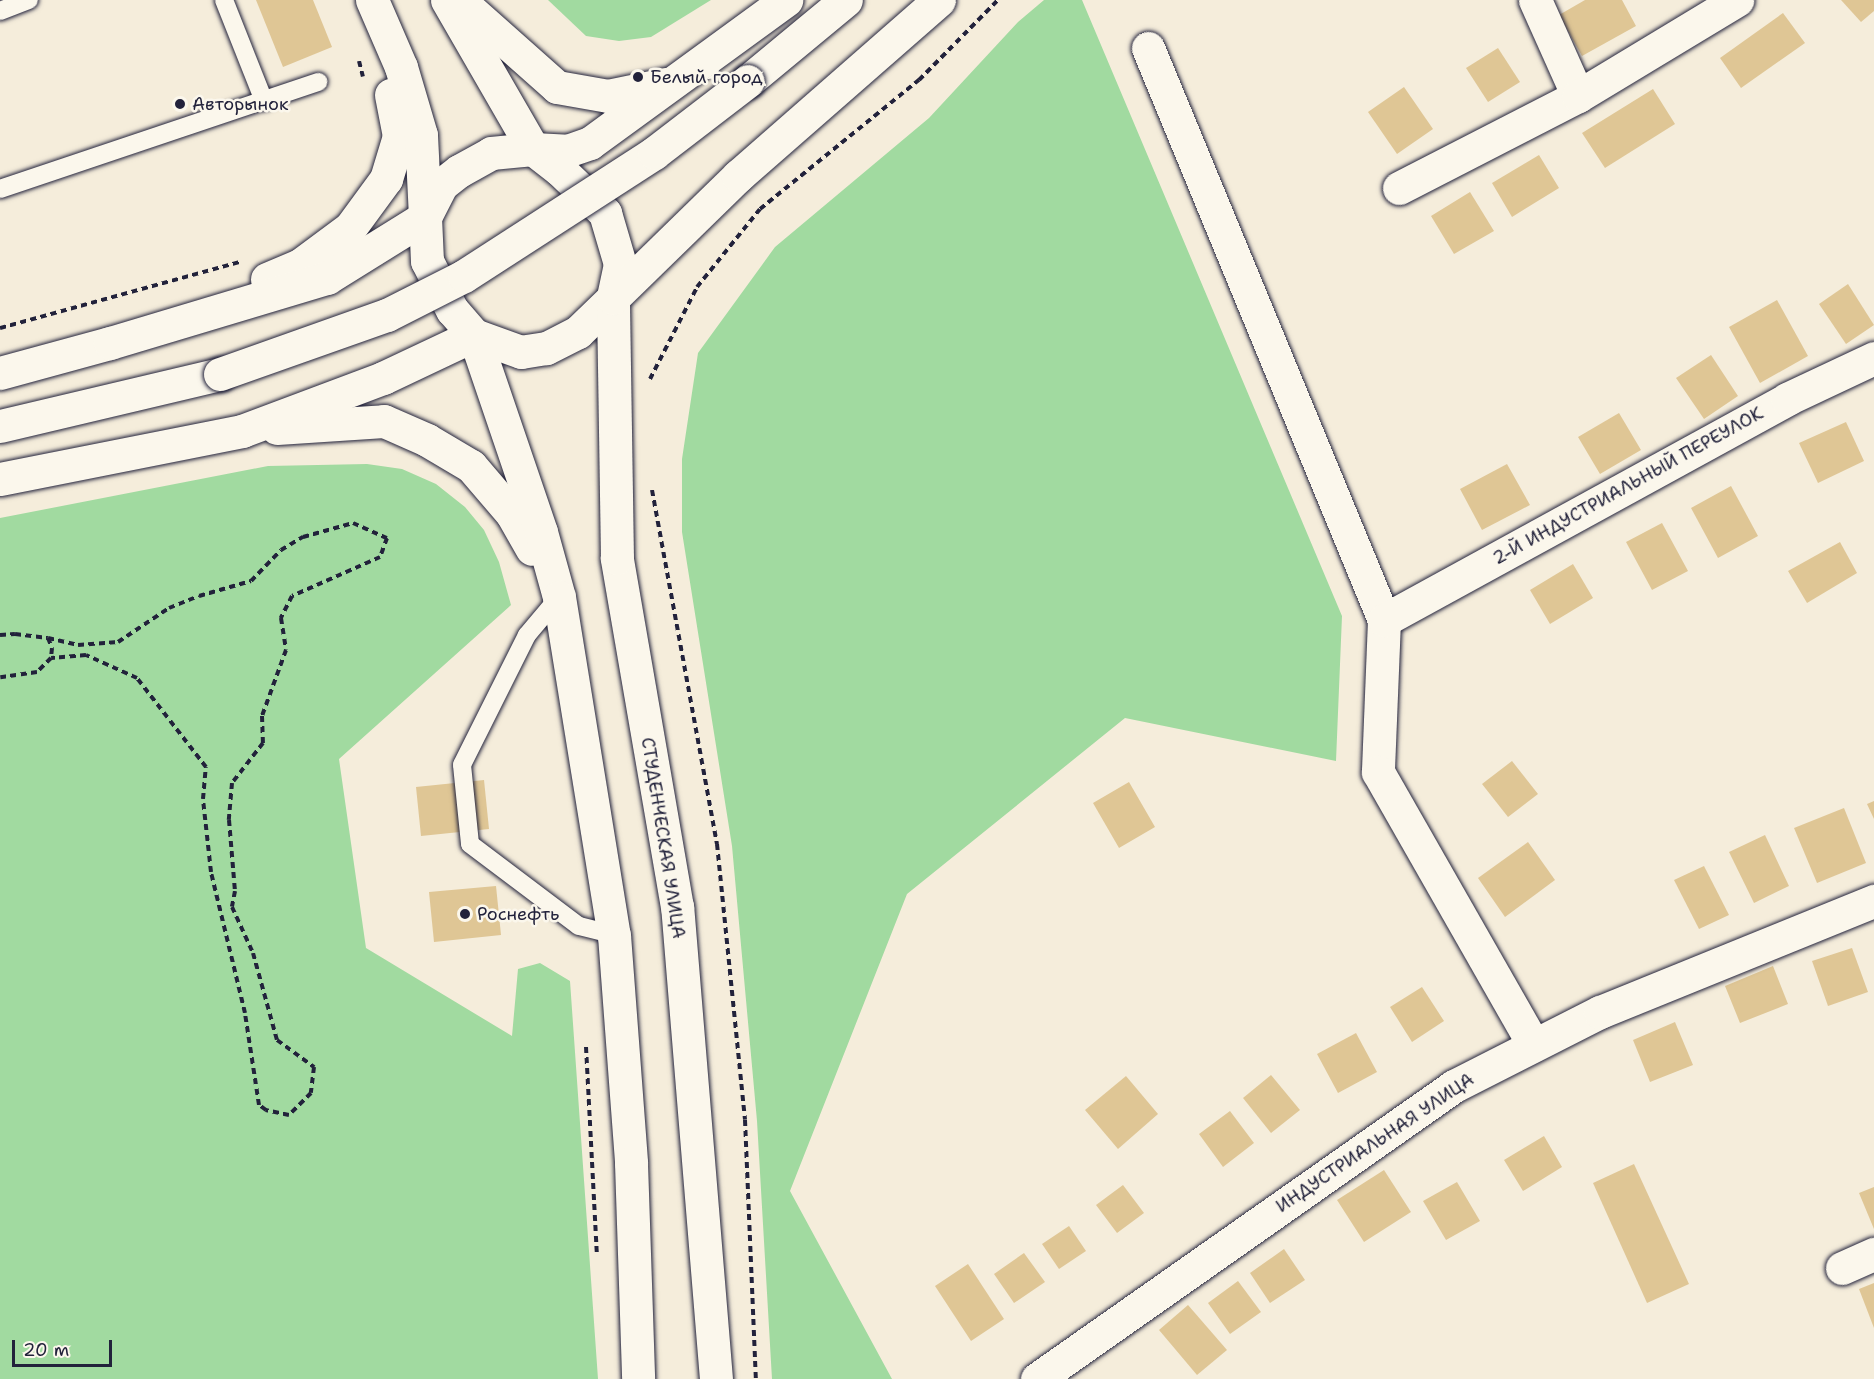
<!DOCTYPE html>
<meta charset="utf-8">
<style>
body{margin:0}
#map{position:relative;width:1874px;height:1379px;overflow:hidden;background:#f5eddb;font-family:"Shantell Sans",sans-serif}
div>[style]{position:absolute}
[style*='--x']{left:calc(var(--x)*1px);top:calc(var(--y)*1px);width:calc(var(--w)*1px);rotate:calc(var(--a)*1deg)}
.green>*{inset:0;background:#a1daa0}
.building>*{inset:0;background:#dfc695}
.path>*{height:4px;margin-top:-2px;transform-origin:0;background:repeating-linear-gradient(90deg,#22223b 0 6px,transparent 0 10.5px)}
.roads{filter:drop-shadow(0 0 2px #22223b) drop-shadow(0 0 2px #22223b)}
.service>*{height:18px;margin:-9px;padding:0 9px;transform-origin:9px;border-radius:9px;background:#fbf7ec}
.minor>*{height:33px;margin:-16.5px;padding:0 16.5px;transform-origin:16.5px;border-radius:16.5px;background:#fbf7ec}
.tertiary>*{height:33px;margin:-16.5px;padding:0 16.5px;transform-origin:16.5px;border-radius:16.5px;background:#fbf7ec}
.secondary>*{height:33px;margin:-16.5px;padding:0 16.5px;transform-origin:16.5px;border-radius:16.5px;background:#fbf7ec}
.bridges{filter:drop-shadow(0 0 2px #22223b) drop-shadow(0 0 2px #22223b)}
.secondary-bridge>*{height:33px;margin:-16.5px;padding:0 16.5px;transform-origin:16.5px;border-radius:16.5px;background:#fbf7ec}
.dots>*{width:16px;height:16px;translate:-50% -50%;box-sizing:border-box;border:3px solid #fbf7ec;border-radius:50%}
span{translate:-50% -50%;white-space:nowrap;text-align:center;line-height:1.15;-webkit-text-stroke:5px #fbf7ec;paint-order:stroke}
.poi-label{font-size:18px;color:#22223b}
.left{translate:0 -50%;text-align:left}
.street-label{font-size:18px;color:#22223b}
.scale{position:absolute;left:12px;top:1340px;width:100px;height:27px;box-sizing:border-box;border:3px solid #22223b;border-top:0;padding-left:8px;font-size:18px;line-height:21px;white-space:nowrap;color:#22223b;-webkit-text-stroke:4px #fbf7ec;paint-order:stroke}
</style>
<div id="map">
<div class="green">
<i style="clip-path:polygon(548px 0,711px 0,651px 37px,619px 41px,586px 36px)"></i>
<i style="clip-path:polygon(1044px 0,1082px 0,1342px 616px,1336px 761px,1125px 718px,907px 894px,790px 1191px,892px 1379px,772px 1379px,757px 1121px,732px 846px,682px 532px,682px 459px,698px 353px,775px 247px,929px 118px,1018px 22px)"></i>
<i style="clip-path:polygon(367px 464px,402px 469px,436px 484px,465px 507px,484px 530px,499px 562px,511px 605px,339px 759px,366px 948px,512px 1036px,518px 969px,540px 963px,570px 981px,598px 1379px,0 1379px,0 518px,268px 466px)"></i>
</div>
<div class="building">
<i style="clip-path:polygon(256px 0,313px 0,332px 47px,283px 67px)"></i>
<i style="clip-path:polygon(1585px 0,1622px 0,1636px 26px,1582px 56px,1559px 15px)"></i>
<i style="clip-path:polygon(1841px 0,1874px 0,1874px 11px,1861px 22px)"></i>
<i style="clip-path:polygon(1783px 13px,1805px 43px,1741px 88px,1720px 58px)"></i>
<i style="clip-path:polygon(1498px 48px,1520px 82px,1488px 102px,1466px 68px)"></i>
<i style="clip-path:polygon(1404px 87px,1433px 129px,1397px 154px,1368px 112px)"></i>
<i style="clip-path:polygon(1653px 89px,1675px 124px,1605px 168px,1582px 133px)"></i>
<i style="clip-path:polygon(1539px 155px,1559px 188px,1512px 217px,1492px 183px)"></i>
<i style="clip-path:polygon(1470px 192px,1494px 231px,1454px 254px,1431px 216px)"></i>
<i style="clip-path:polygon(1848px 284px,1874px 325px,1846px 344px,1819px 304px)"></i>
<i style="clip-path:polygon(1777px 300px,1808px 356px,1760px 383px,1729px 327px)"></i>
<i style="clip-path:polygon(1711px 355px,1738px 396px,1704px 419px,1676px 378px)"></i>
<i style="clip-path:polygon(1619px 413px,1641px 450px,1600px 474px,1578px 437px)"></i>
<i style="clip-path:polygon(1846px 422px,1864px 461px,1818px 483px,1799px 443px)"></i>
<i style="clip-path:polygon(1507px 464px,1530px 505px,1482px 530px,1460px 489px)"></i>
<i style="clip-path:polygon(1731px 486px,1758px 536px,1718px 558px,1691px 508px)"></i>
<i style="clip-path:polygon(1662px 523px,1688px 571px,1652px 590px,1626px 542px)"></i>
<i style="clip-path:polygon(1840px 542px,1857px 573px,1807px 603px,1788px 571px)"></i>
<i style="clip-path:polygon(1573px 564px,1593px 598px,1550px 624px,1530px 590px)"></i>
<i style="clip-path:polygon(1512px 761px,1538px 794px,1508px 817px,1482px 784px)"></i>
<i style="clip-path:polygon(484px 780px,489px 829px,421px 836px,416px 787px)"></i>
<i style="clip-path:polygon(1129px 782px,1155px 827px,1119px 848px,1093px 803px)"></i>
<i style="clip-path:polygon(1874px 801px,1874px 819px,1867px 804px)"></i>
<i style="clip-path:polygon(1844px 808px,1866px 863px,1817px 883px,1794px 828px)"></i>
<i style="clip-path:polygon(1765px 835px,1789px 886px,1754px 903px,1729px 852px)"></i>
<i style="clip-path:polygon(1528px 842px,1555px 880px,1505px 917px,1478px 878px)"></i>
<i style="clip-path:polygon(1704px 866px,1729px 915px,1699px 929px,1674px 880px)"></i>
<i style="clip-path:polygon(496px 886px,501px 935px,434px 942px,429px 892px)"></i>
<i style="clip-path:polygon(1852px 948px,1868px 992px,1828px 1006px,1812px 961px)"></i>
<i style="clip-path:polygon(1773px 966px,1788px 1004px,1740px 1023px,1725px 986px)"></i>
<i style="clip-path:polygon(1422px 987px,1444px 1021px,1412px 1042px,1390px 1007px)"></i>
<i style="clip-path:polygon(1675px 1022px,1693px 1065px,1650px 1082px,1633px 1040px)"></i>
<i style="clip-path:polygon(1356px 1033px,1377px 1072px,1338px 1093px,1317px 1054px)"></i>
<i style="clip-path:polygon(1271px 1075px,1300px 1110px,1271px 1133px,1243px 1098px)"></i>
<i style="clip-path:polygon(1126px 1076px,1158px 1114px,1118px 1149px,1085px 1110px)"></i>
<i style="clip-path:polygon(1230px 1111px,1254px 1143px,1223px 1167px,1199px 1134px)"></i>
<i style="clip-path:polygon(1544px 1136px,1562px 1167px,1523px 1191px,1504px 1160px)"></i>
<i style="clip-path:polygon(1634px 1164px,1689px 1284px,1647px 1303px,1593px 1183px)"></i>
<i style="clip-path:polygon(1384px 1170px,1411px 1212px,1364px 1242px,1337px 1200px)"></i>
<i style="clip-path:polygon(1457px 1182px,1480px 1221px,1446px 1240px,1423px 1201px)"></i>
<i style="clip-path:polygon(1123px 1185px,1144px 1213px,1117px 1233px,1096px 1205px)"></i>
<i style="clip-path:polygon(1874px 1187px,1874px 1229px,1859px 1193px)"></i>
<i style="clip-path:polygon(1069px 1226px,1086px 1251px,1059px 1269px,1042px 1244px)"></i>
<i style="clip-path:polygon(1284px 1249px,1305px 1280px,1270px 1303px,1250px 1273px)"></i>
<i style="clip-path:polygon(1024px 1253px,1045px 1282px,1014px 1303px,994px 1274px)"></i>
<i style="clip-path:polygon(968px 1264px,1004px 1319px,971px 1341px,935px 1286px)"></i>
<i style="clip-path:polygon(1238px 1281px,1261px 1312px,1230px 1334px,1208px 1303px)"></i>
<i style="clip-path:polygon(1874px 1283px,1874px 1328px,1859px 1289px)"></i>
<i style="clip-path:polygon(1188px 1305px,1227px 1350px,1197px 1375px,1159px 1330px)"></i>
</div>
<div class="path">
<i style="--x:359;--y:61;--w:16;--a:76"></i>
<i style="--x:0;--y:328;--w:248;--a:-15.4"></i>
<i style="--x:650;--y:379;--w:103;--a:-62.9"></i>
<i style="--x:697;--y:287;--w:100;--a:-51.1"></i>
<i style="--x:760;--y:209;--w:205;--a:-39.1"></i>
<i style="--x:919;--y:80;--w:112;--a:-45.4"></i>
<i style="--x:652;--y:490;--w:360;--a:79.6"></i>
<i style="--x:717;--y:844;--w:277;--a:84.2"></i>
<i style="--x:745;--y:1120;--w:259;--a:87.6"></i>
<i style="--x:0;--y:635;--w:15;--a:-4"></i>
<i style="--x:15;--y:634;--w:33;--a:7"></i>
<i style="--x:48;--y:638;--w:11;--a:68"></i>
<i style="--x:52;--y:648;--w:10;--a:96"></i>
<i style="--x:51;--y:658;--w:20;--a:135"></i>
<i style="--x:37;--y:672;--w:37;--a:172"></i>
<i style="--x:48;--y:638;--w:31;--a:13"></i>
<i style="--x:78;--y:645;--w:40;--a:-4.3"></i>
<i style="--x:118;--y:642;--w:61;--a:-33.7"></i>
<i style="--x:169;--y:608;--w:32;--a:-22"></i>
<i style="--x:199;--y:596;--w:54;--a:-16.1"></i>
<i style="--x:251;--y:581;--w:43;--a:-45.9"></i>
<i style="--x:281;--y:550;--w:26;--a:-31"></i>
<i style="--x:303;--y:537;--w:52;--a:-15.6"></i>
<i style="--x:353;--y:523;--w:37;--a:24"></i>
<i style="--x:387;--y:538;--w:20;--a:110"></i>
<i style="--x:380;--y:557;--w:96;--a:156.1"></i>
<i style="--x:292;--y:596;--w:25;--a:117"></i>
<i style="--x:281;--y:618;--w:32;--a:81"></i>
<i style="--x:286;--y:650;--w:70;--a:110"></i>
<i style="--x:262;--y:716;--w:27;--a:88"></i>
<i style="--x:263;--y:743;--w:51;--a:127.8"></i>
<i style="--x:232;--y:783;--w:37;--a:95"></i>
<i style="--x:229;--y:820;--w:71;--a:85.2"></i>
<i style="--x:235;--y:891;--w:16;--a:101"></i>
<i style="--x:232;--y:907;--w:51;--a:65.5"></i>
<i style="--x:253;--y:953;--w:90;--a:74.6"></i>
<i style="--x:277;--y:1040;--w:46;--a:36.1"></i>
<i style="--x:314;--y:1067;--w:26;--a:97"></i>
<i style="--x:311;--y:1093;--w:31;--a:135"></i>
<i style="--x:289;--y:1115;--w:24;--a:-168"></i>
<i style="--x:266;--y:1110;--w:9;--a:-144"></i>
<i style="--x:259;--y:1105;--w:93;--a:-98.7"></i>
<i style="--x:245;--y:1013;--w:145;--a:-103.6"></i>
<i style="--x:211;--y:872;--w:73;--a:-96.3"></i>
<i style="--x:203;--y:799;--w:32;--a:-85"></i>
<i style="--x:206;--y:767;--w:113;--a:-127.8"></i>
<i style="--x:137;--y:678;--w:56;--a:-155.7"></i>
<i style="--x:86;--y:655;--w:35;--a:175"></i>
<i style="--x:586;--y:1047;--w:208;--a:87"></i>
</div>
<div class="roads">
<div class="service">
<i style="--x:224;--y:0;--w:109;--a:68.4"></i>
<i style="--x:0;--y:11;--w:31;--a:-21"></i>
<i style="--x:0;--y:189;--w:336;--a:-18.6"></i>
<i style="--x:559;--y:597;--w:50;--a:130.1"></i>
<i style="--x:527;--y:635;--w:145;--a:116.6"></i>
<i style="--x:462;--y:765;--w:79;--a:84.2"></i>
<i style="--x:470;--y:844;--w:136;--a:37"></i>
<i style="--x:579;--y:926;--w:36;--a:14"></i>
</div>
<div class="minor">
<i style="--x:1535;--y:0;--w:105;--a:65.9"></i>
<i style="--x:1148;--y:48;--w:619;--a:67.58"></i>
<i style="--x:1384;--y:620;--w:152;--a:92.3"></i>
<i style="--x:1378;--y:772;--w:314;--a:60.3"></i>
<i style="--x:1399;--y:188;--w:201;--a:-27.2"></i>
<i style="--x:1578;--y:96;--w:186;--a:-31.1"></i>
<i style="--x:1384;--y:620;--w:460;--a:-28.7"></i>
<i style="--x:1787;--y:399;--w:96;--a:-25.2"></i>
<i style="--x:1842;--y:1268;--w:35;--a:-24"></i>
</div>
<div class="tertiary">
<i style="--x:1037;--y:1379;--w:510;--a:-35.09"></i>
<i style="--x:1454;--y:1086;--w:164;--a:-26.9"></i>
<i style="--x:1600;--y:1012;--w:296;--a:-22.1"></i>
</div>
<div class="secondary">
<i style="--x:447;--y:0;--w:172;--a:60"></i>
<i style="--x:533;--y:149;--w:34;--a:3"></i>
<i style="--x:567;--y:151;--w:24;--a:-19"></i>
<i style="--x:590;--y:143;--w:243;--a:-36.1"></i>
<i style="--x:459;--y:0;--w:131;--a:41.6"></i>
<i style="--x:557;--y:87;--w:52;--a:10"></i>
<i style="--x:608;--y:96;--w:58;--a:-11.9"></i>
<i style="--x:748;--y:81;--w:127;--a:-39.6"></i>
<i style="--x:533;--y:149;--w:33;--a:38"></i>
<i style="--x:559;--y:169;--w:64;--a:43.7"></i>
<i style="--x:605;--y:213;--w:53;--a:73.6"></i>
<i style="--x:620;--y:264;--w:35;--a:102"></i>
<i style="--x:613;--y:298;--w:49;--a:135.8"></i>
<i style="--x:578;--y:332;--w:36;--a:153"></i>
<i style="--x:546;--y:348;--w:25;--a:171"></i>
<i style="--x:521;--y:352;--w:50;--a:-160.1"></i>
<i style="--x:474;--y:335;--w:33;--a:-131"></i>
<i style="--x:452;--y:310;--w:55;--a:-117"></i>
<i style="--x:427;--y:261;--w:44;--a:-92.6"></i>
<i style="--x:425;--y:217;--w:36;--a:-63"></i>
<i style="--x:441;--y:185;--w:23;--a:-38"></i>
<i style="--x:459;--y:171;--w:37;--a:-29"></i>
<i style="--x:491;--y:153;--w:42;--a:-5.4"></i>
<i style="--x:267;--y:279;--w:36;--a:-23"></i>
<i style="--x:300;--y:265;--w:62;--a:-36.5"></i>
<i style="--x:350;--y:228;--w:61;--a:-53.7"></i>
<i style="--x:386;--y:179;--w:45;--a:-73.2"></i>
<i style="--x:399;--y:136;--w:42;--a:-101"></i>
<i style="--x:0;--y:373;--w:114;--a:-15.3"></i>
<i style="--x:110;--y:343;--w:227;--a:-16.7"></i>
<i style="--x:327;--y:278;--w:115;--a:-31.9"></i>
<i style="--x:425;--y:217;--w:82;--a:-92.8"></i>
<i style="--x:421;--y:135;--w:71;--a:-106.4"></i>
<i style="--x:401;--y:67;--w:73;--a:-113.4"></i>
<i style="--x:0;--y:426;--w:226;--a:-13.3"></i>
<i style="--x:277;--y:428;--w:107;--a:-3.7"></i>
<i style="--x:384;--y:421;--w:47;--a:23.8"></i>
<i style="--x:427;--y:440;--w:51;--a:30.6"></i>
<i style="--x:471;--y:466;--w:63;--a:49.5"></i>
<i style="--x:512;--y:514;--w:40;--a:60.3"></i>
<i style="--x:0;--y:479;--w:247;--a:-11.2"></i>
<i style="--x:242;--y:431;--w:151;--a:-20.6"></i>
<i style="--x:383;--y:378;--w:101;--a:-25.3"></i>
<i style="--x:474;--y:335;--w:208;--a:71.2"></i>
<i style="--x:541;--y:532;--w:67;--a:74.5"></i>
<i style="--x:559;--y:597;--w:342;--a:80.8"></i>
<i style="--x:614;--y:935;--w:229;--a:85.7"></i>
<i style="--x:631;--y:1163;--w:216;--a:88.1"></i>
<i style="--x:716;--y:1379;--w:474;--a:-94.7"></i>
<i style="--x:677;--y:907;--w:354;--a:-99.8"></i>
<i style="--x:617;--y:558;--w:260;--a:-90.9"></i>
<i style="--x:613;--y:298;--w:175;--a:-44.3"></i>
<i style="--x:738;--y:176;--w:267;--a:-41.2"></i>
</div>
</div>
<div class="bridges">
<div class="secondary-bridge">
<i style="--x:220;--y:374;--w:177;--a:-19.5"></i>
<i style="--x:387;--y:315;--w:86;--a:-26.9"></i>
<i style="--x:464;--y:276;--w:226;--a:-32.9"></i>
<i style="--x:654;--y:153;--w:118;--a:-37.5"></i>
</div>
</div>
<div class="dots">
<i style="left:638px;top:77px;background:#22223b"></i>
<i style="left:180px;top:104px;background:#22223b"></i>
<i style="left:465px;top:914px;background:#22223b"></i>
</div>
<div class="poi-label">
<span class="left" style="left:650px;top:77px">Белый город</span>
<span class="left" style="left:192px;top:104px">Авторынок</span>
<span class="left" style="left:477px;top:914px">Роснефть</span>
</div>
<div class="street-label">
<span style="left:1628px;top:486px;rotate:-29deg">2-Й ИНДУСТРИАЛЬНЫЙ ПЕРЕУЛОК</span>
<span style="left:663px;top:838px;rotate:81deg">СТУДЕНЧЕСКАЯ УЛИЦА</span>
<span style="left:1375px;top:1143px;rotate:-34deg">ИНДУСТРИАЛЬНАЯ УЛИЦА</span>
</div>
<div class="scale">20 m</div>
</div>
